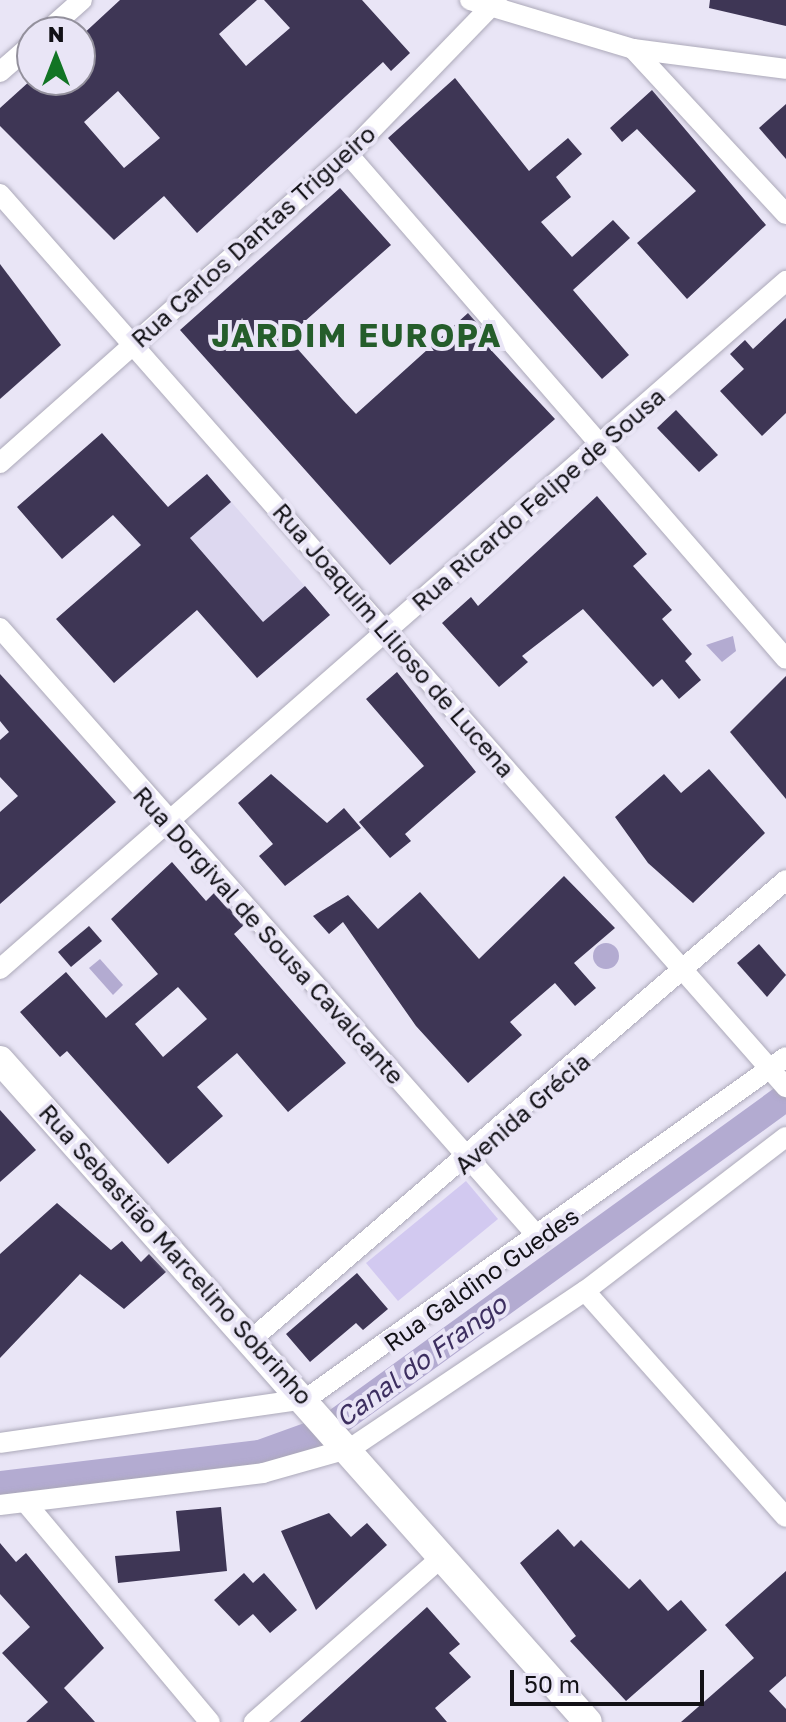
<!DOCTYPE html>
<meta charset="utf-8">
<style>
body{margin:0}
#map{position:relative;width:786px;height:1722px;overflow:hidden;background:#e9e5f6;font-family:"Golos Text",sans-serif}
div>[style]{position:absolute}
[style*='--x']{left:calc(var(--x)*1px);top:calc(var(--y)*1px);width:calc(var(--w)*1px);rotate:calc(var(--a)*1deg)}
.built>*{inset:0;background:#ddd8f0}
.green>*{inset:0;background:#d2c9f0}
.water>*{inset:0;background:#b3abd1}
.round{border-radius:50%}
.canal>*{height:28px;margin:-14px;padding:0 14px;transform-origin:14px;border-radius:14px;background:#b3abd1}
.building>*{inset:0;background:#3e3655}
.roads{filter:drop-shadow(0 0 2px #aca9b9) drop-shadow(0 0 2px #aca9b9)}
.street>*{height:20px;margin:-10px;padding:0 10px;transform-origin:10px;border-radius:10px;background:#fff}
.secondary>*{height:28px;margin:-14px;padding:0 14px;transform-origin:14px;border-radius:14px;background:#fff}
span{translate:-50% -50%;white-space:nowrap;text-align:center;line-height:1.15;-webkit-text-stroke:8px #e9e5f6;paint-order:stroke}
.street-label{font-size:24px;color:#121116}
.water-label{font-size:26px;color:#3d2f60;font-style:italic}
.district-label{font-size:32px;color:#255d2b;font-weight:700;letter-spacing:2px}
.north{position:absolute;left:16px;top:16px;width:80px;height:80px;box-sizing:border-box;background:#e9e5f6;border:2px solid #93909c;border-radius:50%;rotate:0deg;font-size:22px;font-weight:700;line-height:32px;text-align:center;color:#121116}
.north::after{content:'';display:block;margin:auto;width:28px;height:36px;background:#117424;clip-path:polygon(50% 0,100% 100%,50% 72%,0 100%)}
.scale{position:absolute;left:510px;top:1670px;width:194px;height:36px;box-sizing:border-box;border:4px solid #121116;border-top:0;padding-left:10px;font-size:24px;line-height:28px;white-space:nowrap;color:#121116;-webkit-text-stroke:6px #e9e5f6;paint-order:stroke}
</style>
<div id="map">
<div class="built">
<i style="clip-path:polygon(207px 474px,330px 615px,257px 678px,133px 537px)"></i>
</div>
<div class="green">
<i style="clip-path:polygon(466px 1181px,498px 1219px,398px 1301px,366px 1263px)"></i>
</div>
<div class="water">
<i style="clip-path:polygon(733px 636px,736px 651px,722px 662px,706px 645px)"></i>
<i class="round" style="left:593px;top:943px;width:26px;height:26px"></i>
<i style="clip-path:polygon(100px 959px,123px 985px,113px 995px,89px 968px)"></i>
</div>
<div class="canal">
<i style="--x:0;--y:1485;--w:262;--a:-6.8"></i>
<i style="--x:260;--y:1454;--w:70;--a:-20"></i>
<i style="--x:326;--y:1430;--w:568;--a:-35.9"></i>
</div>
<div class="building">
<i style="clip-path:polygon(evenodd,120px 0,257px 0,219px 34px,246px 66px,290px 28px,264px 0,362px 0,410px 53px,391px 71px,383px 62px,197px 233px,164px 196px,114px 240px,0 126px,0 108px,31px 80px,80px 80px,80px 37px,120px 0,118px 91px,160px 138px,124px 168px,84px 122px,118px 91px)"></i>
<i style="clip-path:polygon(710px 0,786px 0,786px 26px,709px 8px)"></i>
<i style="clip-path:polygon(455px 78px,529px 171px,568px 138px,582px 154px,556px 177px,571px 197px,541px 222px,572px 257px,613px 220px,630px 238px,573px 290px,629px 355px,602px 379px,388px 138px)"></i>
<i style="clip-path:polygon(652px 90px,766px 225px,687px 299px,637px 243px,696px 191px,637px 129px,622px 142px,610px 128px)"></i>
<i style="clip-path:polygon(786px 104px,786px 159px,759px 128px)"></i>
<i style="clip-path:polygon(340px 188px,391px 245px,287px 337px,342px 399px,356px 414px,468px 313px,483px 330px,477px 335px,555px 419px,390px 565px,180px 330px)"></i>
<i style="clip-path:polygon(0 264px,61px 345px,0 399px)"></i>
<i style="clip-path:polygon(786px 318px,786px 413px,762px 436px,720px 391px,744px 369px,730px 354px,745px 340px,753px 349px)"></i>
<i style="clip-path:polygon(676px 410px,718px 455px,699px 472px,657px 428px)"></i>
<i style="clip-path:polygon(102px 433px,168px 507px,207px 474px,231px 502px,190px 538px,263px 622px,305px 586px,330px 615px,257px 678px,197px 610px,114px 683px,56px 619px,141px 545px,113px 515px,62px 559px,17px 507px)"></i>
<i style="clip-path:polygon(597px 496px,647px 554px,633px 566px,672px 610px,662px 619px,692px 654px,685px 661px,701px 680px,679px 699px,662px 679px,653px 687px,583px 609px,522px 656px,528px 662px,499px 687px,442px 623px,471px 597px,478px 606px)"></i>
<i style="clip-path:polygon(397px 672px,476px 772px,405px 834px,411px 841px,390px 858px,359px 822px,424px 766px,366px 699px)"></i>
<i style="clip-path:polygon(0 674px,116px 802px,0 904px,0 812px,18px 796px,0 777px,0 740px,9px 732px,0 721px)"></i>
<i style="clip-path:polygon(786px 676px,786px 799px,730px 732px)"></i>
<i style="clip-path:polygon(709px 769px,765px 833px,693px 903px,648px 863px,615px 817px,664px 774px,681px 793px)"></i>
<i style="clip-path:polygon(271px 774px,327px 823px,344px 808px,361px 828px,285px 886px,259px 856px,273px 844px,238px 803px)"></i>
<i style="clip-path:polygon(evenodd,172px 862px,206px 901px,215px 892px,244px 925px,234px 934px,346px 1063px,288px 1112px,237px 1053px,197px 1087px,223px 1116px,168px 1164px,67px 1051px,60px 1057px,20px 1012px,66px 972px,106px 1018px,158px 974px,111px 919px,172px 862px,178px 987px,207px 1019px,163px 1057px,135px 1024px,178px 987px)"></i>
<i style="clip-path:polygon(564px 876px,615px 928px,574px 963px,596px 988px,575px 1006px,555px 983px,510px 1022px,522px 1035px,468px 1083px,416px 1026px,343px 922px,329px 934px,313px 916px,348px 895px,378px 929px,420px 892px,479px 959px)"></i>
<i style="clip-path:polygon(89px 926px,102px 941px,71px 967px,58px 952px)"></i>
<i style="clip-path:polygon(759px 944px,786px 975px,767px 997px,737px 963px)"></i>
<i style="clip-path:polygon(0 1110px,36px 1150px,0 1182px)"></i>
<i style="clip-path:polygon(57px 1203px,111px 1250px,122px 1241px,141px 1262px,149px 1254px,166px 1272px,124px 1309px,80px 1274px,0 1358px,0 1254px)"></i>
<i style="clip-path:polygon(357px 1273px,388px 1309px,363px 1330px,356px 1323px,310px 1362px,286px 1334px)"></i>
<i style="clip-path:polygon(221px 1507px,227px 1571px,118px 1583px,115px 1556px,180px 1551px,176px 1511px)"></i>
<i style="clip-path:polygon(329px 1513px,351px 1537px,367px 1523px,387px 1545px,316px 1610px,281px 1531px)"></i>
<i style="clip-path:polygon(558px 1529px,574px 1547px,581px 1540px,629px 1589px,640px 1579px,668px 1611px,681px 1600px,707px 1630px,626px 1701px,570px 1641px,576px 1636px,520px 1563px)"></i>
<i style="clip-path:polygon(0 1543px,16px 1562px,26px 1553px,104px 1648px,64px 1688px,95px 1722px,26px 1722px,48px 1702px,2px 1653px,30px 1627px,0 1594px)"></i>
<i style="clip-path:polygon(786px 1571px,786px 1676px,769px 1691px,786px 1709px,786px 1722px,681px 1722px,754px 1658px,725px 1625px)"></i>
<i style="clip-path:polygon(244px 1573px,253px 1583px,264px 1573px,297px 1610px,270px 1633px,253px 1614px,239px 1626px,214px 1600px)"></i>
<i style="clip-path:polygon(427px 1607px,460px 1644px,449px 1653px,471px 1677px,435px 1708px,447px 1722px,300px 1722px)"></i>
</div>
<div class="roads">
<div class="street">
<i style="--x:470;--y:0;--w:170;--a:16.7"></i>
<i style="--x:633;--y:49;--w:154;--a:7.4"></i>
<i style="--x:46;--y:32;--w:48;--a:-41.6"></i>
<i style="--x:633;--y:49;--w:225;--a:47.2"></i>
<i style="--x:0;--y:72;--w:43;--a:-41.2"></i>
<i style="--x:348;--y:154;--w:668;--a:49.06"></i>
<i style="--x:0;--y:194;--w:1190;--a:48.65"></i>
<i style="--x:0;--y:463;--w:465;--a:-41.6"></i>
<i style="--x:348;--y:154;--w:214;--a:-45.9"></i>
<i style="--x:0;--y:628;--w:815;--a:48.53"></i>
<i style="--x:0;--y:969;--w:1045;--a:-41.2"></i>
<i style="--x:585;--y:1291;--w:302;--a:48.4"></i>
<i style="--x:252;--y:1339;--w:704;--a:-40.68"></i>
<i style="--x:0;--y:1443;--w:309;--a:-8.2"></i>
<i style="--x:306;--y:1399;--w:589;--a:-35.47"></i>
<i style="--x:26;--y:1503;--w:286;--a:50"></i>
<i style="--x:0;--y:1505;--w:265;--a:-6.9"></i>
<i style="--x:263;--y:1473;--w:91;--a:-15.9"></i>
<i style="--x:351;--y:1448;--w:282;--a:-33.9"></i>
<i style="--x:585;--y:1291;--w:253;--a:-37.5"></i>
<i style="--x:254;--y:1722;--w:252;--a:-41.3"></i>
</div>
<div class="secondary">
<i style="--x:0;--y:1060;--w:885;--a:48.39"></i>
</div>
</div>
<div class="street-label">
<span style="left:253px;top:236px;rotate:-42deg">Rua Carlos Dantas Trigueiro</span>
<span style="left:538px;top:499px;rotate:-41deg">Rua Ricardo Felipe de Sousa</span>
<span style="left:394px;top:640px;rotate:49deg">Rua Joaquim Lilioso de Lucena</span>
<span style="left:269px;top:935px;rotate:48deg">Rua Dorgival de Sousa Cavalcante</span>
<span style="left:522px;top:1113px;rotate:-41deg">Avenida Grécia</span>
<span style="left:176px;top:1254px;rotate:48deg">Rua Sebastião Marcelino Sobrinho</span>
<span style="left:481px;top:1279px;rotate:-35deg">Rua Galdino Guedes</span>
</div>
<div class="water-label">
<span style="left:421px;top:1361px;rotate:-36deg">Canal do Frango</span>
</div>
<div class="district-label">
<span style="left:357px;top:335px">JARDIM EUROPA</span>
</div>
<div class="north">N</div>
<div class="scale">50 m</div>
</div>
